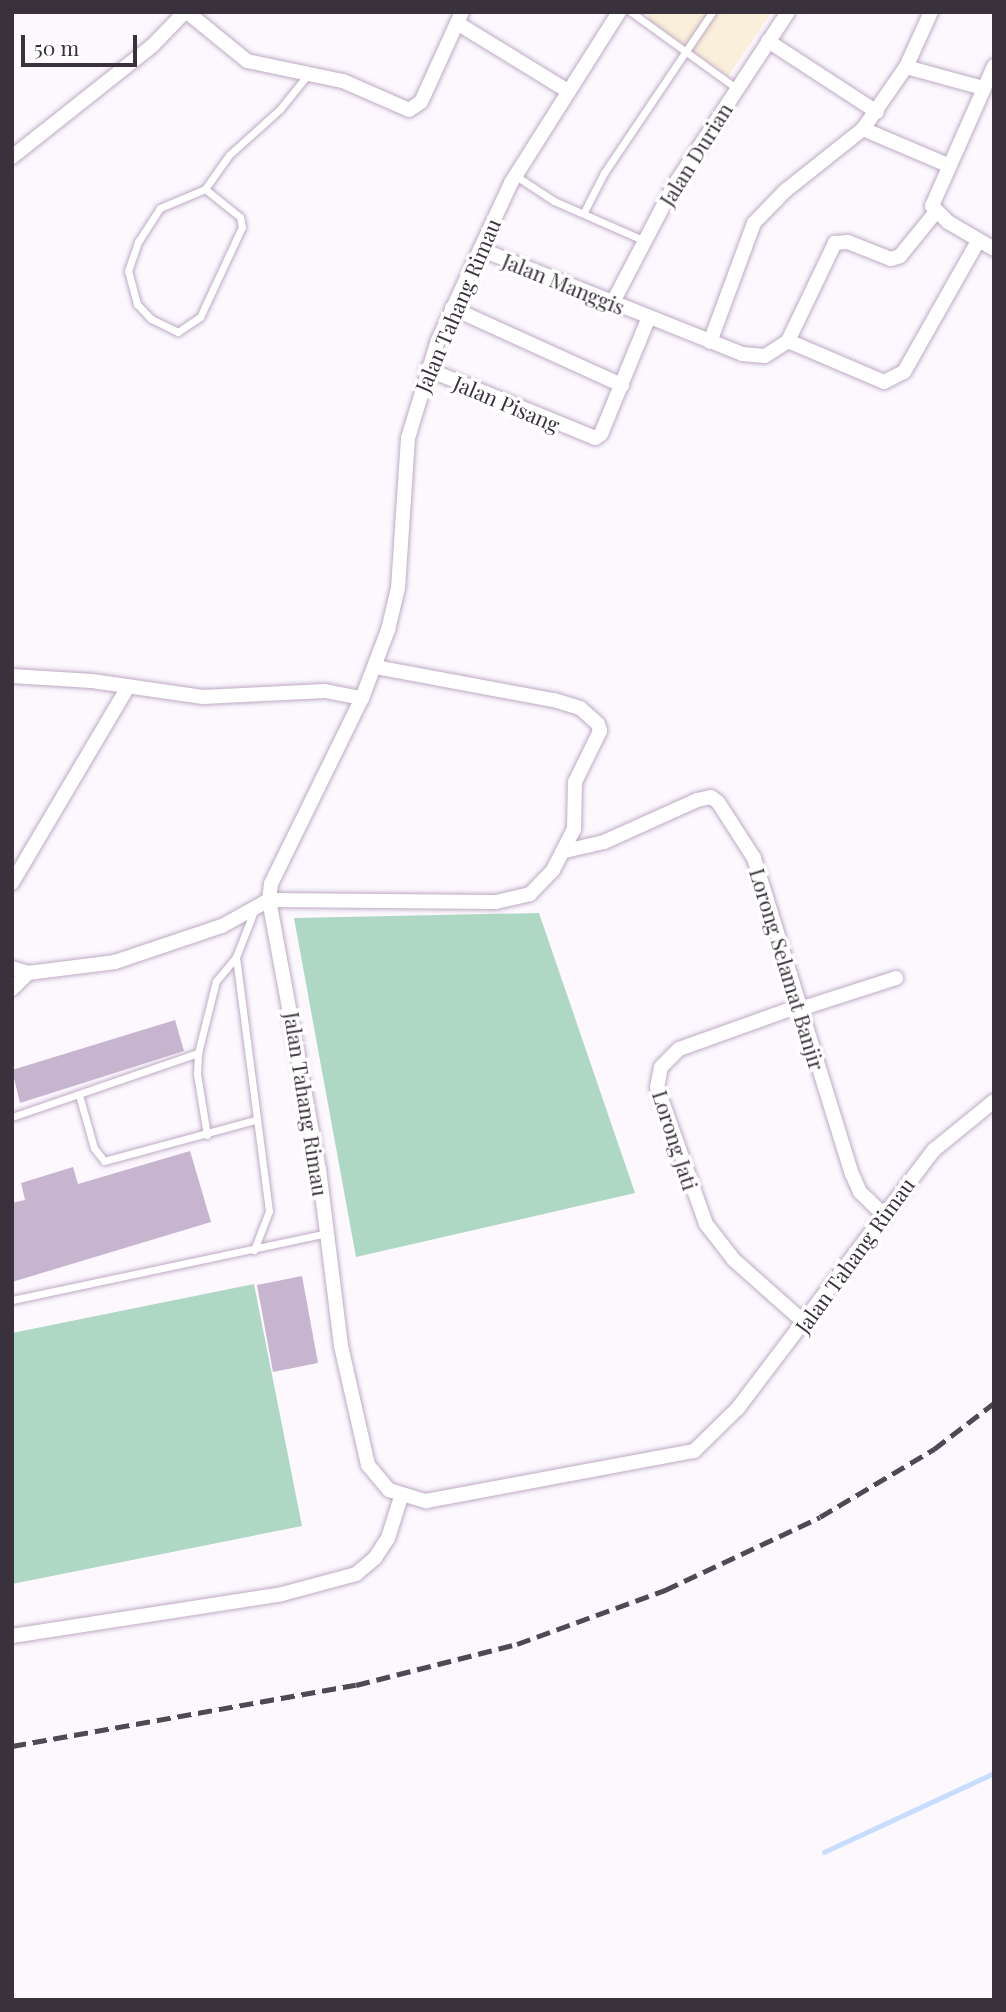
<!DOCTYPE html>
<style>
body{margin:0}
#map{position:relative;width:1006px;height:2012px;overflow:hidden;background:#fcf8fe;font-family:"Playfair Display",serif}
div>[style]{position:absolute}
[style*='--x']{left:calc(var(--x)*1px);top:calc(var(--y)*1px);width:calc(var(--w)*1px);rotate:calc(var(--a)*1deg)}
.commercial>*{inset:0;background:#faefda}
.green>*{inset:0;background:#afd8c4}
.stream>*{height:4.5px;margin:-2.25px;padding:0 2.25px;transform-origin:2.25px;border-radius:2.25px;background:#c7ddff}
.building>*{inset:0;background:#c7b5cf}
.roads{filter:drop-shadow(0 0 2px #beaac3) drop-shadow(0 0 2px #beaac3)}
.lane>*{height:7px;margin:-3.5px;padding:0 3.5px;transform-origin:3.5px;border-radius:3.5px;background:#fff}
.street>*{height:14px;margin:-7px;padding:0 7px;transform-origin:7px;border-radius:7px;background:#fff}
.rail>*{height:4.5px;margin-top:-2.25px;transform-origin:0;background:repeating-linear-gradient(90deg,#504852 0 14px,transparent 0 21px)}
span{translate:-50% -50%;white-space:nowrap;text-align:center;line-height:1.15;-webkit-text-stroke:7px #fff;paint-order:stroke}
.street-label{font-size:21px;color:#39313b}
.frame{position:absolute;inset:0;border:14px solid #39313b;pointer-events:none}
.scale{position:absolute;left:21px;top:35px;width:116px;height:32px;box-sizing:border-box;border:4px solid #39313b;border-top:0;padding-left:9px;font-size:21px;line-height:24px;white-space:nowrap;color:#39313b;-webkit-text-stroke:5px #fff;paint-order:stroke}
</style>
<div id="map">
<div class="commercial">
<i style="clip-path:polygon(772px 12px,728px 76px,649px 21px,647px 13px)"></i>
</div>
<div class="green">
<i style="clip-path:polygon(539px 913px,635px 1193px,356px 1257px,294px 918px)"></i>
<i style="clip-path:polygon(254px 1284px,302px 1526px,12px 1584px,12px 1333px)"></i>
</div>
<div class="stream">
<i style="--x:824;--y:1852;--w:187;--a:-24.9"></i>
</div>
<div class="building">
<i style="clip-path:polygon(175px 1020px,184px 1051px,20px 1103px,12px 1070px)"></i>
<i style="clip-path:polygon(190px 1151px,211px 1222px,12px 1282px,12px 1203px,25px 1200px,21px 1183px,73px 1167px,78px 1184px)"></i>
<i style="clip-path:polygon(302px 1276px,318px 1363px,273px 1372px,257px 1285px)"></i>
</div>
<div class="roads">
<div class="lane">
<i style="--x:631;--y:12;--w:130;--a:35.9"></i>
<i style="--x:516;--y:176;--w:45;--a:33.3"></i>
<i style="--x:554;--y:201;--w:97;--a:23.7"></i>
<i style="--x:205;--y:189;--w:45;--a:38.7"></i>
<i style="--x:240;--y:217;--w:10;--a:79"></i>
<i style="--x:242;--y:227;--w:99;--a:115"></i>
<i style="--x:200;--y:317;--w:27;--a:146"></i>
<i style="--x:178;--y:332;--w:30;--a:-154"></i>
<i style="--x:151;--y:319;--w:21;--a:-133"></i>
<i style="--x:137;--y:304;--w:34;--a:-105"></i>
<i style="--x:128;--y:271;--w:31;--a:-71"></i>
<i style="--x:138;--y:242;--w:40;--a:-57.1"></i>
<i style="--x:160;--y:208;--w:49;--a:-22.9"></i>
<i style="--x:205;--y:189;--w:42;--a:-54.8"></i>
<i style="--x:229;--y:155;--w:69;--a:-42"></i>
<i style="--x:280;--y:109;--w:46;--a:-51.1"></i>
<i style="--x:584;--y:212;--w:44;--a:-62.9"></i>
<i style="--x:604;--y:173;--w:194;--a:-56.1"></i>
<i style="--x:254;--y:911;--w:49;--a:111.4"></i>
<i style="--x:236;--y:957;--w:256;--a:82.6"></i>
<i style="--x:269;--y:1211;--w:42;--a:111"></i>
<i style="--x:79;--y:1095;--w:55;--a:74.2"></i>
<i style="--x:94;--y:1148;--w:16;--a:52"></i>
<i style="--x:104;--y:1161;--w:156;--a:-15.2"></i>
<i style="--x:12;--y:1117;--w:197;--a:-19"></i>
<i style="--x:207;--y:1135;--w:62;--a:-99.3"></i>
<i style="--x:197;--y:1074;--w:21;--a:-87"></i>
<i style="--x:198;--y:1053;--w:74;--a:-76"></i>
<i style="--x:216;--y:981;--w:31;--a:-50"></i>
<i style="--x:12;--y:1300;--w:322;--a:-12"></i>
</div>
<div class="street">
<i style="--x:187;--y:12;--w:77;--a:39.2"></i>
<i style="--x:247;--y:61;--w:98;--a:11.8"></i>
<i style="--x:343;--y:81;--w:72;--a:23.7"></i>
<i style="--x:409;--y:110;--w:14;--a:-34"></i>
<i style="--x:421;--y:102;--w:99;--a:-65.5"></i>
<i style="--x:619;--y:12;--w:202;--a:122.3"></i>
<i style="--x:511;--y:183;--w:173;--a:114.9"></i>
<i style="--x:438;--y:340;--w:102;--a:107"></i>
<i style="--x:408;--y:438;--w:150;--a:93.8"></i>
<i style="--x:398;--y:588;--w:43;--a:103.4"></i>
<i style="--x:388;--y:630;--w:73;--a:110.9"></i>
<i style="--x:362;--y:698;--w:207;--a:116.1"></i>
<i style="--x:271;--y:884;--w:16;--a:97"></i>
<i style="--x:269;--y:900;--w:274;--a:79.5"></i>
<i style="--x:319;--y:1169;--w:178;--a:82.9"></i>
<i style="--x:341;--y:1346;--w:122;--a:77.2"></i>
<i style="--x:368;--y:1465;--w:33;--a:50"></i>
<i style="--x:389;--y:1490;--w:39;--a:17"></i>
<i style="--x:426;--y:1501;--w:273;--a:-10.6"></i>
<i style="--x:694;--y:1451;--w:62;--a:-44.3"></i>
<i style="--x:738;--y:1408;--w:324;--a:-52.8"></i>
<i style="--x:934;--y:1150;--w:77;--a:-39.2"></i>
<i style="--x:457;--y:23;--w:130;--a:31.5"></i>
<i style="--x:768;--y:41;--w:130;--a:33.1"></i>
<i style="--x:994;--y:66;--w:153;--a:113.9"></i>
<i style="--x:932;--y:206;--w:23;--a:45"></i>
<i style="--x:948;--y:222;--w:53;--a:30.4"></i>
<i style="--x:906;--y:67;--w:80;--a:15.3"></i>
<i style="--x:863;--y:129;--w:92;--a:23"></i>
<i style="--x:12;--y:157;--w:179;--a:-38.4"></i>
<i style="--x:152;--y:46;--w:47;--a:-45.9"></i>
<i style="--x:480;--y:249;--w:282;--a:21.8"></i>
<i style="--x:742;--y:354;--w:23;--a:5"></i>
<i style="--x:765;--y:356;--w:27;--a:-33"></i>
<i style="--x:788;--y:341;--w:104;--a:23.1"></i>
<i style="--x:884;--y:382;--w:22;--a:-27"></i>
<i style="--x:904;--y:372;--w:150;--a:-60.5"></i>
<i style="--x:613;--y:302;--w:130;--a:-62.4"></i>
<i style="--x:673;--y:187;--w:209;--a:-56.7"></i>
<i style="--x:452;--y:308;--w:187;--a:24.4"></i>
<i style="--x:788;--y:341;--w:109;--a:-64.4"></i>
<i style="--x:835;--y:243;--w:13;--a:-4"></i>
<i style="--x:848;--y:242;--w:46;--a:21.6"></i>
<i style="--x:891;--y:259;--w:9;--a:-18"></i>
<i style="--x:900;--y:256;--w:55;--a:-50.9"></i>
<i style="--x:710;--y:342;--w:127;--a:-69.7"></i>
<i style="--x:754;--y:223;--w:45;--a:-45.9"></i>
<i style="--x:785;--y:191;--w:100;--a:-38.5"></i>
<i style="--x:863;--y:129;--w:75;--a:-55.3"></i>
<i style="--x:906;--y:67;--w:60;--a:-65.6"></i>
<i style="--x:427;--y:369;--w:182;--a:22.3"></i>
<i style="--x:595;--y:438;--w:7;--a:-34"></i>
<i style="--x:601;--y:434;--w:126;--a:-67.7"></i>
<i style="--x:12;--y:676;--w:80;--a:3.6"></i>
<i style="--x:92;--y:681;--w:112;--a:8.2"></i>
<i style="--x:203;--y:697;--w:122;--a:-2.8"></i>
<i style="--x:325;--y:691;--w:38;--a:11"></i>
<i style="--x:565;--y:851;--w:40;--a:-13"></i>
<i style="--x:604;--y:842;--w:102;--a:-24.3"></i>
<i style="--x:697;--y:800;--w:14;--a:-12"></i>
<i style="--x:711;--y:797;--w:9;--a:36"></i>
<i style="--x:718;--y:802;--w:67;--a:57.3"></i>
<i style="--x:754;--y:858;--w:331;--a:72.8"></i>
<i style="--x:852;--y:1174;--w:20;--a:66"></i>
<i style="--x:860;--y:1192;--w:30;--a:44"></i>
<i style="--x:12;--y:883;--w:228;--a:-59.4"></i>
<i style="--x:12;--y:968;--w:17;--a:17"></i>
<i style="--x:28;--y:973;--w:88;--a:-7.2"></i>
<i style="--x:115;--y:962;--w:113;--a:-18.6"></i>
<i style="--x:222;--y:926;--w:54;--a:-29"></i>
<i style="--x:269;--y:900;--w:227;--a:0.5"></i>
<i style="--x:496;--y:902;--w:35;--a:-13"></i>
<i style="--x:530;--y:894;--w:33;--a:-46"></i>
<i style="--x:553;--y:870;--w:46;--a:-62.9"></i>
<i style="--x:574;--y:829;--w:47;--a:-88.8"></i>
<i style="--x:575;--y:782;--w:57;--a:-63.9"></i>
<i style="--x:600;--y:731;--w:7;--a:-106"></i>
<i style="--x:598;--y:724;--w:24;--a:-138"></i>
<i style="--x:580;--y:708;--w:28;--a:-163"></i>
<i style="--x:553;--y:700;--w:181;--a:-169.5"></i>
<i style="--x:12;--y:989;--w:23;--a:-45"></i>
<i style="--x:799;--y:1006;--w:127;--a:160.3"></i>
<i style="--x:679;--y:1049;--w:25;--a:135"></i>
<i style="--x:661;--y:1067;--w:20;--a:101"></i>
<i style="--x:657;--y:1087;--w:145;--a:70.3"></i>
<i style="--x:706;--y:1224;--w:46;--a:52.1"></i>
<i style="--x:734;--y:1260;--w:95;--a:41.6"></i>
<i style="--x:800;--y:1009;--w:101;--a:-17.9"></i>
<i style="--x:12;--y:1636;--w:273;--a:-8.8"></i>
<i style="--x:282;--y:1594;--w:77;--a:-15.1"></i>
<i style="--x:356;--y:1574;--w:25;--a:-40"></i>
<i style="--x:375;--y:1558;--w:24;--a:-57"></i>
<i style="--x:388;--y:1538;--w:43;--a:-72.4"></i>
</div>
</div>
<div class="rail">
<i style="--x:12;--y:1746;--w:349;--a:-10.1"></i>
<i style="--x:356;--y:1685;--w:166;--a:-14.3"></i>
<i style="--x:517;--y:1644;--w:158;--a:-20"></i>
<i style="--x:665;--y:1590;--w:171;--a:-25.2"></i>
<i style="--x:820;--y:1517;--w:133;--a:-30.8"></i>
<i style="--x:934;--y:1449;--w:76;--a:-37.5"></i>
</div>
<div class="street-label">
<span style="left:695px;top:154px;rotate:-58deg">Jalan Durian</span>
<span style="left:564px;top:283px;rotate:22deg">Jalan Manggis</span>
<span style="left:457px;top:305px;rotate:-67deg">Jalan Tahang Rimau</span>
<span style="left:507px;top:403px;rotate:23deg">Jalan Pisang</span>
<span style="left:788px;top:969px;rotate:73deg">Lorong Selamat Banjir</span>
<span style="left:307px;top:1104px;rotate:81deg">Jalan Tahang Rimau</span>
<span style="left:676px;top:1140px;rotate:72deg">Lorong Jati</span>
<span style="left:854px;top:1255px;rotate:-54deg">Jalan Tahang Rimau</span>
</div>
<div class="frame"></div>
<div class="scale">50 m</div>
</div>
